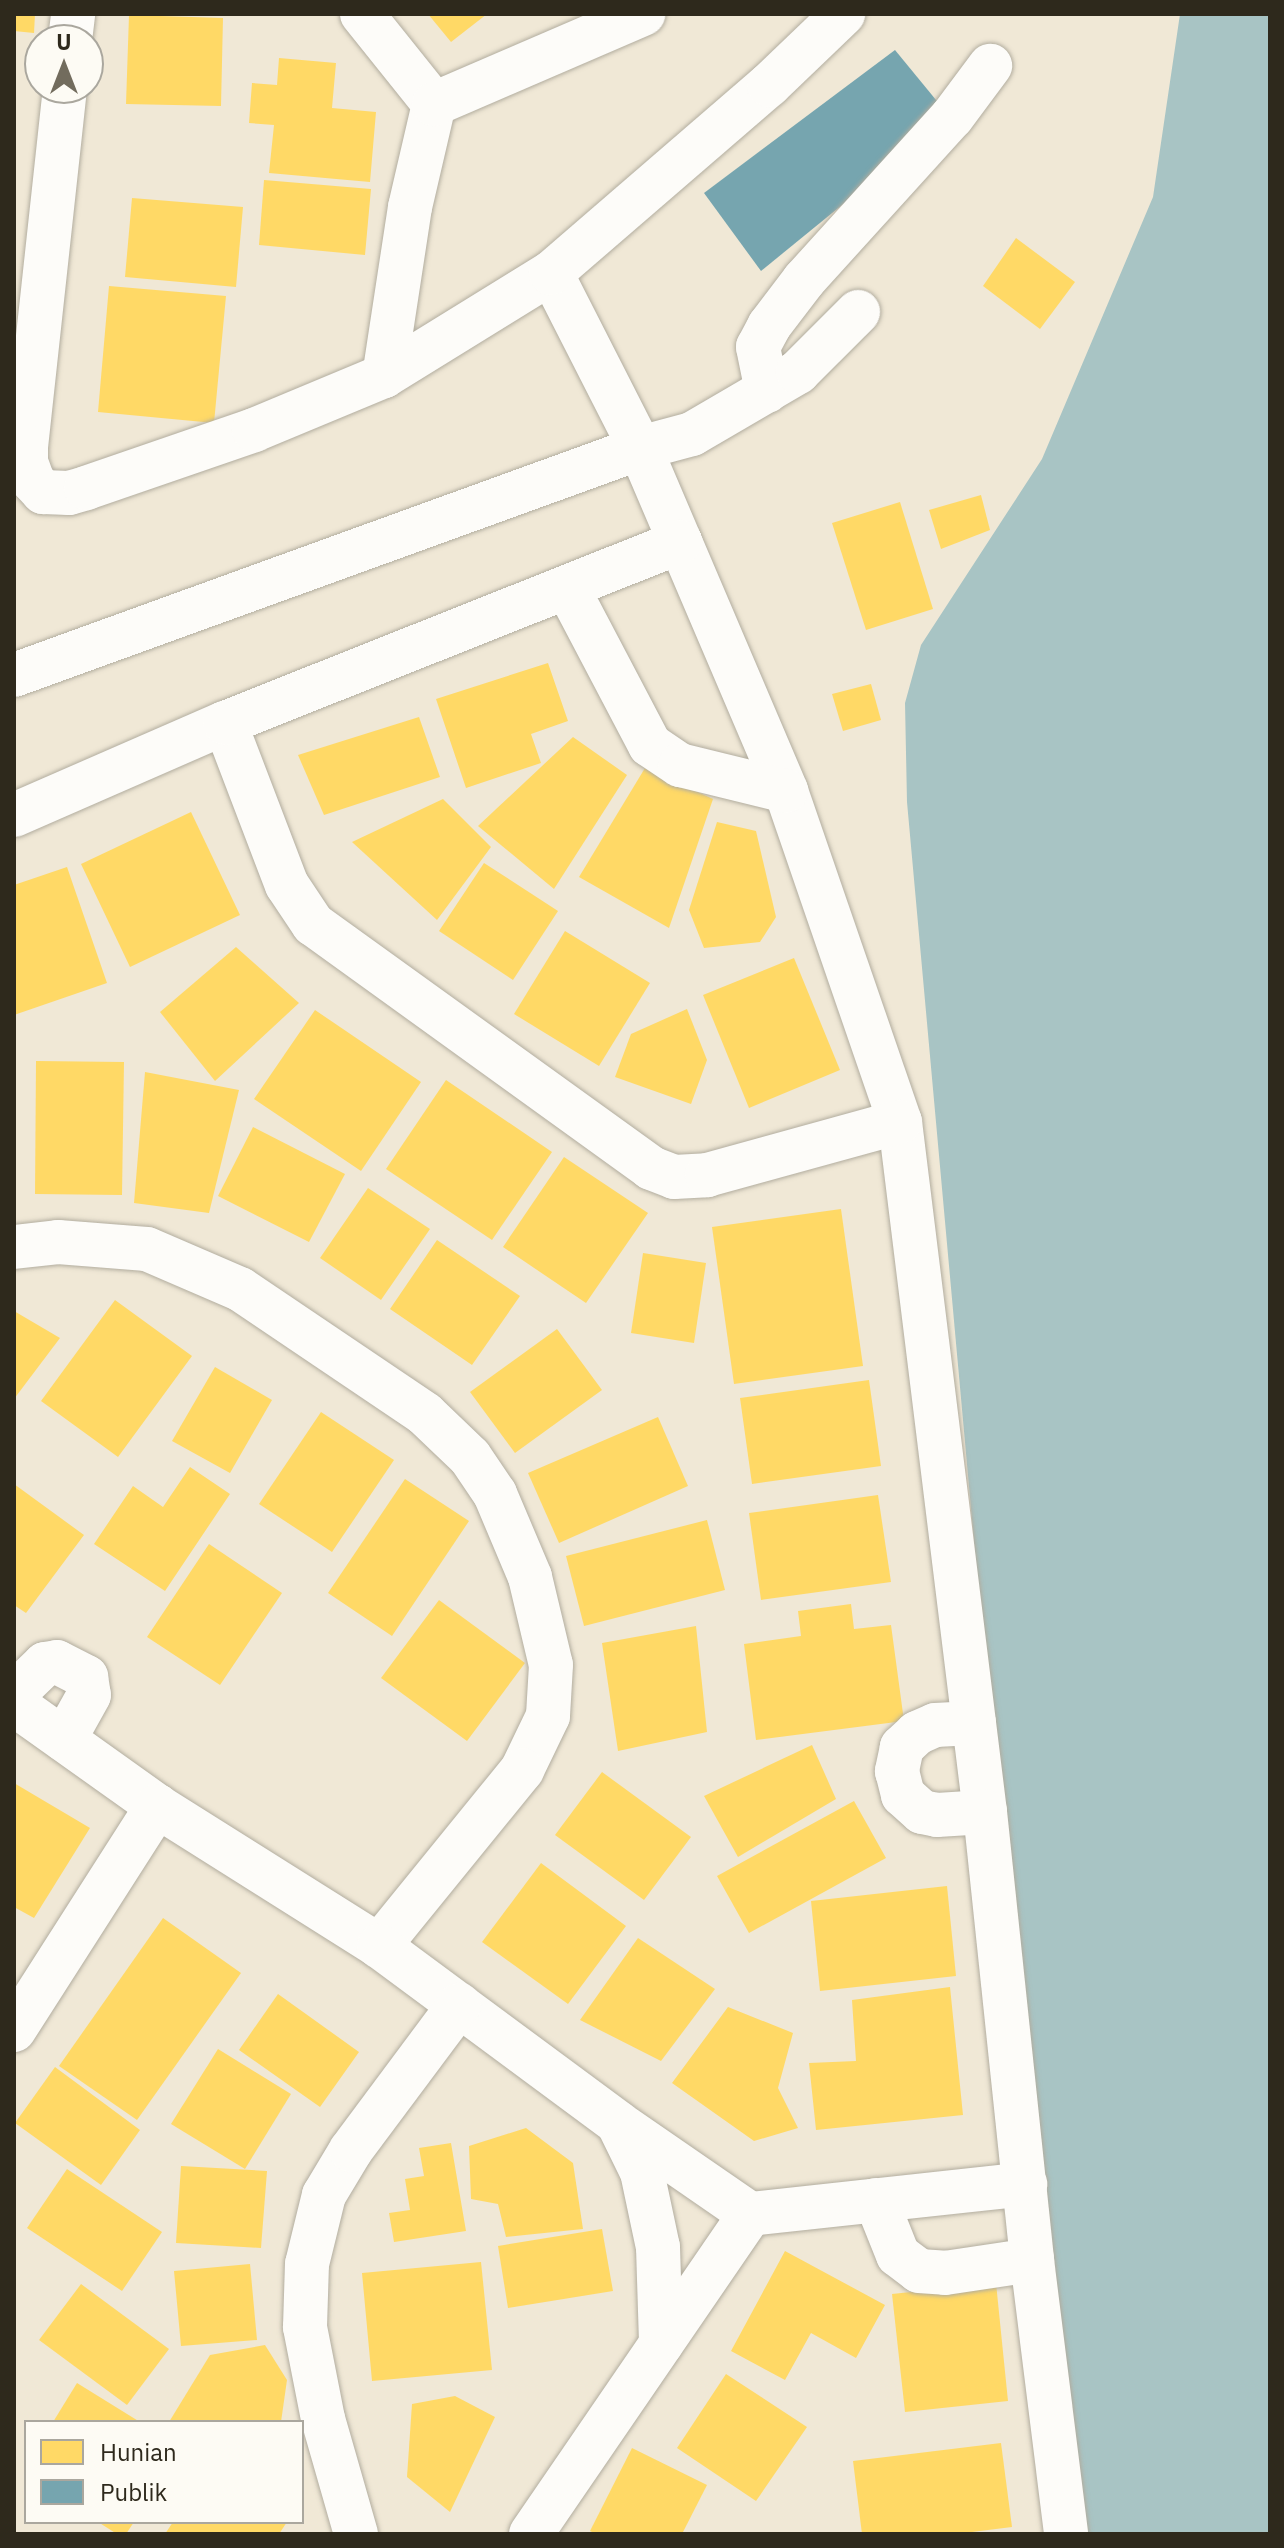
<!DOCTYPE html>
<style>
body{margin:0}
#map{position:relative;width:1284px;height:2548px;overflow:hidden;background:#f0e8d6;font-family:"IBM Plex Sans",sans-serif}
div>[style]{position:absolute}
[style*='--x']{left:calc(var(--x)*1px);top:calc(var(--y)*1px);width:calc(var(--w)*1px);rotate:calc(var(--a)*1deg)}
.water>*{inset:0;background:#a8c4c4}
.homes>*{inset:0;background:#ffd966}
.public>*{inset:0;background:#76a5af}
.roads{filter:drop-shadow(0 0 2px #b2ad9f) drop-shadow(0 0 2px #b2ad9f)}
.minor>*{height:44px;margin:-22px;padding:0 22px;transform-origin:22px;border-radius:22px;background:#fdfcf9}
span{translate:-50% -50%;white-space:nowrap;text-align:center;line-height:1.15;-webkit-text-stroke:8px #fdfbf4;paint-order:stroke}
.frame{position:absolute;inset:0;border:16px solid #2e291c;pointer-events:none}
.legend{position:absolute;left:24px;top:2420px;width:280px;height:104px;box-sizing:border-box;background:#fdfbf4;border:2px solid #aaa79e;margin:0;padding:10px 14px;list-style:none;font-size:24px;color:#2e291c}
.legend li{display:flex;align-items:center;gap:16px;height:40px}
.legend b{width:40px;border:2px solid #aaa79e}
.north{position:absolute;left:24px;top:24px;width:80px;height:80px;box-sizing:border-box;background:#fdfbf4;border:2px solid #aaa79e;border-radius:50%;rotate:0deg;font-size:22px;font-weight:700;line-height:32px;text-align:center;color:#2e291c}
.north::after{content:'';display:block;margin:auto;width:28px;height:36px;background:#726c5d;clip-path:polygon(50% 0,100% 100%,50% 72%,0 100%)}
</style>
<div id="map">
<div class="water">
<i style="clip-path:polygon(1180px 14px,1270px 14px,1270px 2534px,1085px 2534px,1005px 1884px,907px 802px,905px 703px,921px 645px,1042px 459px,1153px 197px)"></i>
</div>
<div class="homes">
<i style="clip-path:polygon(14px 14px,35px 14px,34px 33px,14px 31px)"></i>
<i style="clip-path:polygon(428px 14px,487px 14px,451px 42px)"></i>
<i style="clip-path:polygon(129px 15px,223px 18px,221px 106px,126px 104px)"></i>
<i style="clip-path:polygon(279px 58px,336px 63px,332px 108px,376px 112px,370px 182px,269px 173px,274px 125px,249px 123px,252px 83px,277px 85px)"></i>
<i style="clip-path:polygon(264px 180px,371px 189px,365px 255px,259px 245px)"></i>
<i style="clip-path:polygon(132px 198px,243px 207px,236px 287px,125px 277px)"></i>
<i style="clip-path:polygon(1016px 238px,1075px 282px,1040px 329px,983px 286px)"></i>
<i style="clip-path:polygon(109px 286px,226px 296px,214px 423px,98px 412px)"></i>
<i style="clip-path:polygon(981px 495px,990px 530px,941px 549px,929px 510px)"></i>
<i style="clip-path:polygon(900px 502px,933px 609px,866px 630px,832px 523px)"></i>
<i style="clip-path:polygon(548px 663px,568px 721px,531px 734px,541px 763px,466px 788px,436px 699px)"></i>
<i style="clip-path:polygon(871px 684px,881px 720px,843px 731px,832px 694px)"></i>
<i style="clip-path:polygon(419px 717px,440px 777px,324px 815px,298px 755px)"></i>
<i style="clip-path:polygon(573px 737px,627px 775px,554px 889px,478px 826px)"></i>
<i style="clip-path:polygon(645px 768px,713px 799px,669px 928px,579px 877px)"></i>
<i style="clip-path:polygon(443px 799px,491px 847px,437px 920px,352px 842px)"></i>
<i style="clip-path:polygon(191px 812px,240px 915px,130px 967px,81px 864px)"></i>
<i style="clip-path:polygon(717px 822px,756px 831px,776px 917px,760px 942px,704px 948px,689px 910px)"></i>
<i style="clip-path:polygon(484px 863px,558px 911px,513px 980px,439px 931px)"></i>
<i style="clip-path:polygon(67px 867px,107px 983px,14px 1015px,14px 885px)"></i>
<i style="clip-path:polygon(565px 931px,650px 983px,599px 1066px,514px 1014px)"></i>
<i style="clip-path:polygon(236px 947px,299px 1003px,215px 1081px,160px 1012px)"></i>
<i style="clip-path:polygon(794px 958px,840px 1070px,749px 1108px,703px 995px)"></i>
<i style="clip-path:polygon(687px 1009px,707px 1060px,691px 1104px,615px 1077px,631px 1034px)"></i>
<i style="clip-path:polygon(315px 1010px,421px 1082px,361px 1171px,254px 1099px)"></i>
<i style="clip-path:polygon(36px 1061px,124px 1062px,122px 1195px,35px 1194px)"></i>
<i style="clip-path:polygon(145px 1072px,239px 1090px,209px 1213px,134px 1203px)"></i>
<i style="clip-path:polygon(446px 1080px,552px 1152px,492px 1240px,386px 1169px)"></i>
<i style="clip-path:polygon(253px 1127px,345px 1174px,309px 1242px,218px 1196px)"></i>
<i style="clip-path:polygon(564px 1157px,648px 1213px,586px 1303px,503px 1247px)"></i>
<i style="clip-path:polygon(368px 1188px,430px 1229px,381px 1300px,320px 1258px)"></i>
<i style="clip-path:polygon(841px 1209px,863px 1366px,734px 1384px,712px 1227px)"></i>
<i style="clip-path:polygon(437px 1240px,520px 1296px,472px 1365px,390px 1309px)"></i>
<i style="clip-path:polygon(643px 1253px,706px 1263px,694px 1343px,631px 1333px)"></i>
<i style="clip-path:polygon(115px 1300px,192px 1356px,118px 1457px,41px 1401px)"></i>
<i style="clip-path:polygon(14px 1311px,60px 1338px,14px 1399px)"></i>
<i style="clip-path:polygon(557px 1329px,602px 1390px,515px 1453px,470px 1392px)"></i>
<i style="clip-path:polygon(215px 1367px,272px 1400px,230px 1473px,172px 1441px)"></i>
<i style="clip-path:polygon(869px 1380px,881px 1466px,752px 1484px,740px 1398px)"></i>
<i style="clip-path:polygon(321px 1412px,394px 1460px,332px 1552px,259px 1504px)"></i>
<i style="clip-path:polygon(658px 1417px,688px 1486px,559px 1543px,528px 1473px)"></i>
<i style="clip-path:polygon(190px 1467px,230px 1494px,165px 1591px,94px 1544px,133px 1486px,163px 1507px)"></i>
<i style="clip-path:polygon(405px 1479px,469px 1521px,392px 1636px,328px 1593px)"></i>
<i style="clip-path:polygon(14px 1484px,84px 1535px,26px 1613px,14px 1605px)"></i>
<i style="clip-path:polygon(878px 1495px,891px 1582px,761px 1600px,749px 1513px)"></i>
<i style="clip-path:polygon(707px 1520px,725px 1590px,584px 1626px,566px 1556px)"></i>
<i style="clip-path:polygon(209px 1544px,282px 1593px,220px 1685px,147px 1637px)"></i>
<i style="clip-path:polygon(439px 1600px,525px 1663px,467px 1741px,381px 1678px)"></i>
<i style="clip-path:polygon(851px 1604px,854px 1629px,891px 1625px,904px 1721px,756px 1740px,744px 1644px,801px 1636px,798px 1611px)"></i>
<i style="clip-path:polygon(696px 1626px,707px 1732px,618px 1751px,602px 1643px)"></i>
<i style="clip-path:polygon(812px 1745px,836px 1799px,738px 1857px,704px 1796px)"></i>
<i style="clip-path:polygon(602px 1772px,691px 1837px,644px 1900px,555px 1835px)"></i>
<i style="clip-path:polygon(14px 1783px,90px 1828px,34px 1918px,14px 1907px)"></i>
<i style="clip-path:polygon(854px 1801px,886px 1858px,749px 1933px,717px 1876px)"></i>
<i style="clip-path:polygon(541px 1863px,626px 1926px,568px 2004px,482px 1942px)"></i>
<i style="clip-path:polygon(947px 1886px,956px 1976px,820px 1991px,811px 1901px)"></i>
<i style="clip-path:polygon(163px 1918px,241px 1973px,137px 2120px,59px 2066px)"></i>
<i style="clip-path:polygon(638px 1938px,715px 1989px,661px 2061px,580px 2020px)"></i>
<i style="clip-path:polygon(950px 1987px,963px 2115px,816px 2130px,809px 2063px,856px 2061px,852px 2000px)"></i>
<i style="clip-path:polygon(278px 1994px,359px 2052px,320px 2107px,239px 2050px)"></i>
<i style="clip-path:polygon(728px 2007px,793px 2033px,778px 2088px,798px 2128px,754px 2141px,672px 2083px)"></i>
<i style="clip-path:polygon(218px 2049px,291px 2094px,245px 2169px,171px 2124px)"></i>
<i style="clip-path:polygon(55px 2067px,140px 2130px,101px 2185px,15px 2123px)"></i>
<i style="clip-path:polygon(526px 2128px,573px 2163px,583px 2229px,506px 2237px,498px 2204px,471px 2199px,469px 2146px)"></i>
<i style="clip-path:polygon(451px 2143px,466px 2231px,394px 2242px,389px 2213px,410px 2210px,405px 2179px,424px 2176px,419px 2148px)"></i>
<i style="clip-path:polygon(181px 2166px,267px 2171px,261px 2248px,176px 2243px)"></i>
<i style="clip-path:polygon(67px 2169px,162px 2232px,122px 2291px,27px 2228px)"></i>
<i style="clip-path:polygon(602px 2229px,613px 2291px,508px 2308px,498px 2246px)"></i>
<i style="clip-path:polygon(785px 2251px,885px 2305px,856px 2358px,811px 2333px,785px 2380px,731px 2351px)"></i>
<i style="clip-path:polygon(481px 2262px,492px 2370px,372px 2381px,362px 2273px)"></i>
<i style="clip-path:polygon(250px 2264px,257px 2340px,181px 2346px,174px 2271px)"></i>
<i style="clip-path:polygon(996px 2283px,1008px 2401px,905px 2412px,892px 2294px)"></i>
<i style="clip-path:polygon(81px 2284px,169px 2349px,127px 2405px,39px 2340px)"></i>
<i style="clip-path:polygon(265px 2345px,287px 2380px,281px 2422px,169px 2422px,210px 2355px)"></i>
<i style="clip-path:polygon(726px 2374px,807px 2427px,756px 2501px,677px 2448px)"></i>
<i style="clip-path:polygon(77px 2383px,140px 2422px,53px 2422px)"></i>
<i style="clip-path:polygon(455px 2396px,495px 2417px,450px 2512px,407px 2477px,412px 2404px)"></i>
<i style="clip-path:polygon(1001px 2443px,1012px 2527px,956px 2534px,862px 2534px,853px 2461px)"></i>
<i style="clip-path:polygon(632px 2448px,707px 2485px,682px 2534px,596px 2534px,590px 2531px)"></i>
<i style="clip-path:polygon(98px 2522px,134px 2522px,126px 2534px,117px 2534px)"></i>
<i style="clip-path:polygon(173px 2522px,287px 2522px,279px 2534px,165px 2534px)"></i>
</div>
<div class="public">
<i style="clip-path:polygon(895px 50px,950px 117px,761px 271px,704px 193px)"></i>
</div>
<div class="roads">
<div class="minor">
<i style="--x:362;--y:14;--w:115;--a:51.3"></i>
<i style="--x:434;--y:104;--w:106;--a:103.1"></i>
<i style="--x:410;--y:207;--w:171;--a:98.7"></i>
<i style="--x:70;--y:40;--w:26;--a:-83"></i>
<i style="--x:65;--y:88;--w:360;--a:96.2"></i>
<i style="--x:26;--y:446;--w:16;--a:90"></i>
<i style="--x:26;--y:462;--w:20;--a:70"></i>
<i style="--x:33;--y:481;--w:15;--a:48"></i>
<i style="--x:43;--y:492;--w:26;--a:2"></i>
<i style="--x:69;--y:493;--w:18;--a:-16"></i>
<i style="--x:86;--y:488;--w:178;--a:-19"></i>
<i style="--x:254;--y:430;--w:141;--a:-22.6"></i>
<i style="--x:384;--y:376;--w:196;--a:-31.7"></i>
<i style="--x:551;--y:273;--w:196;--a:63"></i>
<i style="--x:640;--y:448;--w:373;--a:66.9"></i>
<i style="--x:786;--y:791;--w:350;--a:71"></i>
<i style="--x:900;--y:1122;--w:695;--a:82.98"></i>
<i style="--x:985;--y:1812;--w:450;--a:84"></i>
<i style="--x:1032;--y:2260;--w:276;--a:82.9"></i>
<i style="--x:434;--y:104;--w:228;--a:-23.3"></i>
<i style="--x:551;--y:273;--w:288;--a:-40.8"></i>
<i style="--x:769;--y:85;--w:103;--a:-43.8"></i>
<i style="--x:767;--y:391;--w:45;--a:-101.6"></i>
<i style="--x:758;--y:347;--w:24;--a:-62"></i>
<i style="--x:769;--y:326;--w:58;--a:-52.7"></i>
<i style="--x:804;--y:280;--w:220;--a:-47.8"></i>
<i style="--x:952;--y:117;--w:64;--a:-53.3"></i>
<i style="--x:568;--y:589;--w:176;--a:62.3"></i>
<i style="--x:650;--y:745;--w:36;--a:34"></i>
<i style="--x:680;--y:765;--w:109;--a:13.8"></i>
<i style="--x:14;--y:675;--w:666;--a:-19.93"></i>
<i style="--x:640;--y:448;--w:54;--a:-15.1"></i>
<i style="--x:692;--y:434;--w:123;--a:-30.3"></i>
<i style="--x:798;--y:372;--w:85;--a:-45"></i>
<i style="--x:225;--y:723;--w:173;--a:69.1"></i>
<i style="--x:287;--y:885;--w:47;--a:56.3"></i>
<i style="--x:313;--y:924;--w:417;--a:35.8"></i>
<i style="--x:651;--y:1168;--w:25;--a:21"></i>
<i style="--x:674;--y:1177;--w:33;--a:-3"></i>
<i style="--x:707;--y:1175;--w:200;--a:-15.4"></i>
<i style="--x:14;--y:815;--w:230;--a:-23.6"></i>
<i style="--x:225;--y:723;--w:490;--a:-21.7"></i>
<i style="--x:14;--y:1247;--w:44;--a:-6.5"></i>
<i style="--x:58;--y:1242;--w:89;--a:4.5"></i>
<i style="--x:147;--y:1249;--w:101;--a:23.3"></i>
<i style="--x:240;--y:1289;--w:223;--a:34"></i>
<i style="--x:425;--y:1414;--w:62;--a:43.7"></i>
<i style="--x:470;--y:1457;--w:45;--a:56"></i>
<i style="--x:495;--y:1494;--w:90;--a:67.1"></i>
<i style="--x:530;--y:1577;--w:90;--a:76.6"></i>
<i style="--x:551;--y:1665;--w:51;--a:93.4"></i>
<i style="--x:548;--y:1716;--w:60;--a:115.7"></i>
<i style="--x:522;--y:1770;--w:227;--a:129.1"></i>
<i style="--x:14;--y:1694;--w:43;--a:-44.1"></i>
<i style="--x:45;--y:1664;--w:12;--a:-9"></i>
<i style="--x:57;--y:1662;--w:33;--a:27"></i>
<i style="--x:86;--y:1677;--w:18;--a:81"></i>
<i style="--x:89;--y:1695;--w:51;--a:119.1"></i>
<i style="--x:14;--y:1704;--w:176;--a:35.5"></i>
<i style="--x:157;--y:1806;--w:262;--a:32.2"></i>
<i style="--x:379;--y:1946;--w:297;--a:36.5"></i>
<i style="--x:618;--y:2123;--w:160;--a:34.6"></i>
<i style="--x:750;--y:2214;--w:277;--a:-6.2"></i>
<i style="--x:974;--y:1723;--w:39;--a:177"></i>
<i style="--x:935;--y:1725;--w:20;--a:156"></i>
<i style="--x:917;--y:1733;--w:21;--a:137"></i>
<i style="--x:902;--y:1747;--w:25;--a:102"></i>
<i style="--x:897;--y:1771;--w:25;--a:76"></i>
<i style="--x:903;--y:1795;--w:25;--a:42"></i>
<i style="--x:922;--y:1812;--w:15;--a:11"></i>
<i style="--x:937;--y:1815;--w:48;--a:-3.6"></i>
<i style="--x:14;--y:2030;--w:266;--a:-57.4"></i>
<i style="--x:619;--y:2125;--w:52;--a:63.9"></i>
<i style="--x:642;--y:2172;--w:77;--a:78"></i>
<i style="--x:658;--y:2247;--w:97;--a:88.2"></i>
<i style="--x:876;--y:2200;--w:59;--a:68.2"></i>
<i style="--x:898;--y:2255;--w:26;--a:37"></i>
<i style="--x:919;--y:2271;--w:26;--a:4"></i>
<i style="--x:945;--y:2273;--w:88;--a:-8.5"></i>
<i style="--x:356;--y:2534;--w:120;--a:-106"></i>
<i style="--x:323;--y:2419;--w:94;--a:-101.1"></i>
<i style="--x:305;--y:2327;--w:63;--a:-88.2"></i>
<i style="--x:307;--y:2264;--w:71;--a:-76.2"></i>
<i style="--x:324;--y:2195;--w:52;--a:-59"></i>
<i style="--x:351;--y:2150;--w:181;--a:-53.3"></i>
<i style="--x:531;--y:2534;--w:388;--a:-55.6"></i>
</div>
</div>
<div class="frame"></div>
<ul class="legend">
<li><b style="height:22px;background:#ffd966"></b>Hunian</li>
<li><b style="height:22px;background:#76a5af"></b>Publik</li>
</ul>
<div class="north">U</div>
</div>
